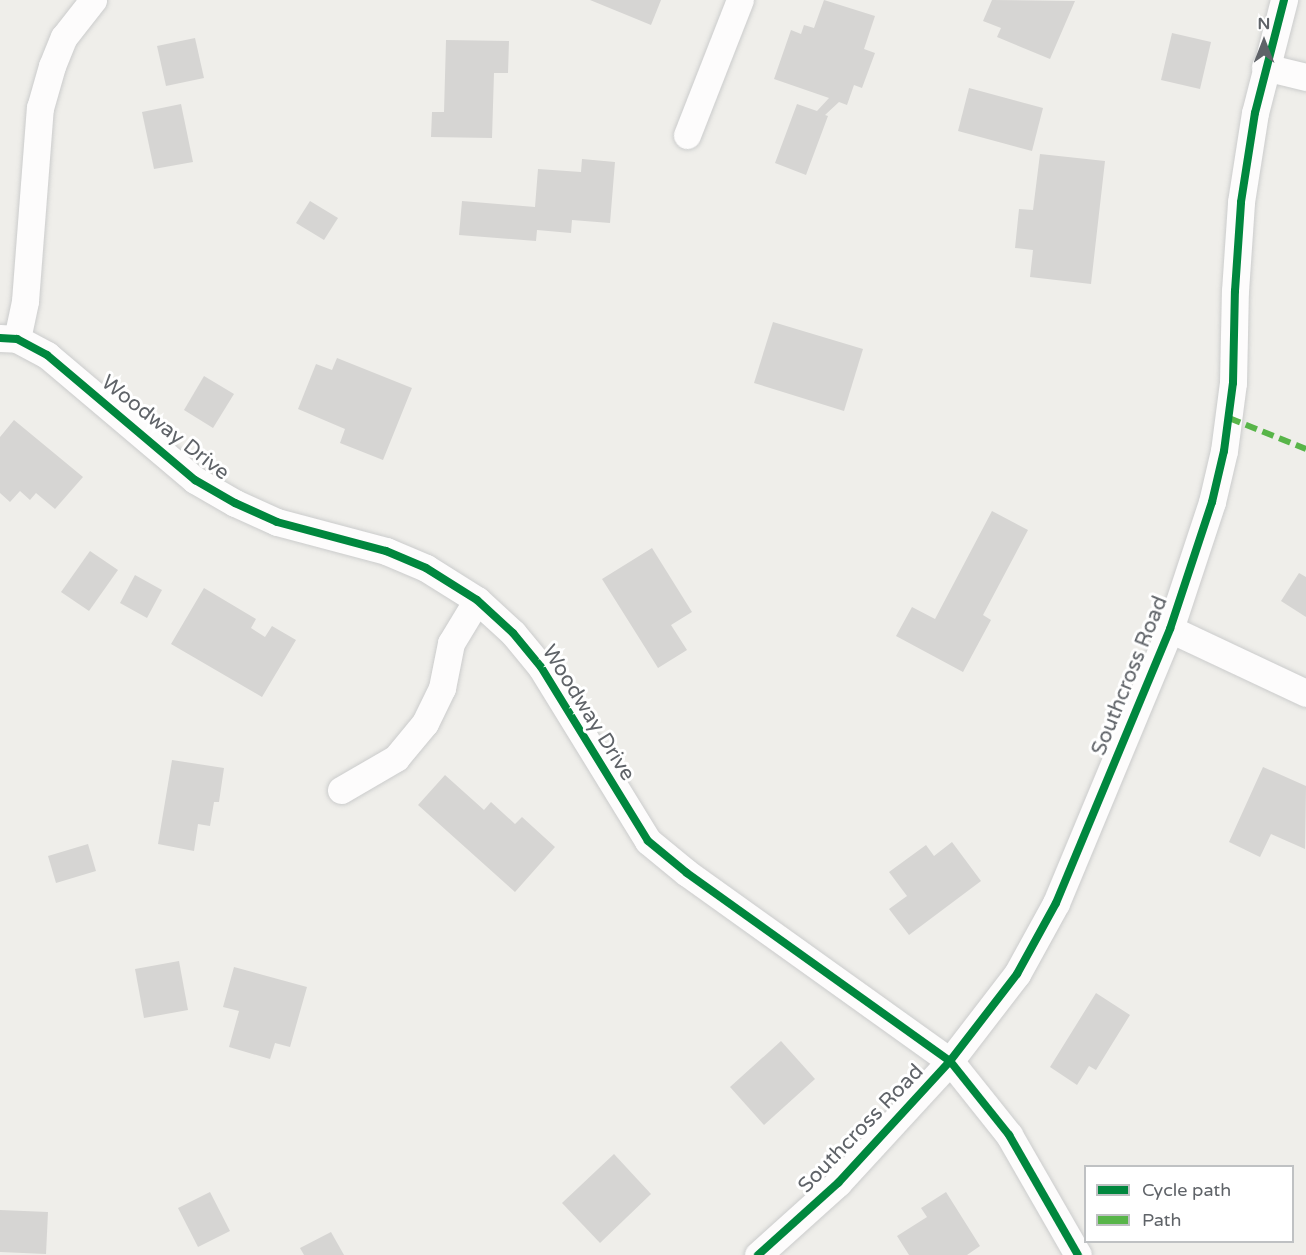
<!DOCTYPE html>
<style>
body{margin:0}
#map{position:relative;width:1306px;height:1255px;overflow:hidden;background:#efeeea;font-family:"Varela Round",sans-serif}
div>[style]{position:absolute}
[style*='--x']{left:calc(var(--x)*1px);top:calc(var(--y)*1px);width:calc(var(--w)*1px);rotate:calc(var(--a)*1deg)}
.building>*{inset:0;background:#d6d5d3}
.roads{filter:drop-shadow(0 0 2px #cbcccc) drop-shadow(0 0 2px #cbcccc)}
.minor>*{height:27px;margin:-13.5px;padding:0 13.5px;transform-origin:13.5px;border-radius:13.5px;background:#fdfcfc}
.quiet>*{height:6px;margin-top:-3px;transform-origin:0;background:repeating-linear-gradient(90deg,#58b549 0 12px,transparent 0 18px)}
.cycleway>*{height:8px;margin:-4px;padding:0 4px;transform-origin:4px;border-radius:4px;background:#00873e}
span{translate:-50% -50%;white-space:nowrap;text-align:center;line-height:1.15;-webkit-text-stroke:6px #fff;paint-order:stroke}
.street-label{font-size:21px;color:#5f6368}
.legend{position:absolute;left:1084px;top:1165px;width:210px;height:78px;box-sizing:border-box;background:#fff;border:2px solid #bfc1c3;margin:0;padding:8px 10px;list-style:none;font-size:18px;color:#5f6368}
.legend li{display:flex;align-items:center;gap:12px;height:30px}
.legend b{width:30px;border:2px solid #bfc1c3}
.north{position:absolute;left:1234px;top:12px;width:60px;height:60px;-webkit-text-stroke:4px #fff;paint-order:stroke;rotate:0deg;font-size:16px;font-weight:700;line-height:24px;text-align:center;color:#5f6368}
.north::after{content:'';display:block;margin:auto;width:21px;height:27px;background:#5f6368;clip-path:polygon(50% 0,100% 100%,50% 72%,0 100%)}
</style>
<div id="map">
<div class="building">
<i style="clip-path:polygon(590px 0,661px 0,651px 25px)"></i>
<i style="clip-path:polygon(824px 0,875px 16px,864px 49px,875px 53px,862px 88px,854px 85px,847px 105px,839px 102px,825px 115px,828px 116px,806px 175px,775px 163px,797px 104px,817px 111px,829px 98px,774px 79px,791px 30px,801px 34px,804px 25px,814px 28px)"></i>
<i style="clip-path:polygon(992px 0,1075px 1px,1050px 59px,997px 37px,1001px 28px,983px 21px)"></i>
<i style="clip-path:polygon(1172px 33px,1211px 42px,1200px 89px,1161px 80px)"></i>
<i style="clip-path:polygon(195px 38px,204px 78px,166px 86px,157px 46px)"></i>
<i style="clip-path:polygon(446px 40px,509px 41px,508px 73px,494px 73px,492px 138px,431px 137px,432px 112px,444px 112px)"></i>
<i style="clip-path:polygon(969px 88px,1043px 108px,1032px 151px,958px 131px)"></i>
<i style="clip-path:polygon(181px 104px,193px 162px,154px 169px,142px 112px)"></i>
<i style="clip-path:polygon(1040px 154px,1105px 161px,1091px 284px,1030px 277px,1033px 250px,1015px 248px,1019px 209px,1033px 210px)"></i>
<i style="clip-path:polygon(582px 159px,615px 162px,610px 223px,572px 220px,571px 233px,537px 230px,536px 241px,459px 235px,462px 201px,535px 207px,538px 169px,581px 172px)"></i>
<i style="clip-path:polygon(310px 201px,338px 218px,324px 240px,296px 223px)"></i>
<i style="clip-path:polygon(773px 322px,863px 349px,844px 411px,754px 383px)"></i>
<i style="clip-path:polygon(337px 358px,412px 388px,383px 460px,340px 443px,345px 429px,298px 409px,316px 364px,332px 370px)"></i>
<i style="clip-path:polygon(204px 376px,234px 394px,213px 428px,184px 410px)"></i>
<i style="clip-path:polygon(14px 420px,83px 477px,55px 509px,36px 493px,30px 500px,20px 491px,10px 502px,0 493px,0 437px)"></i>
<i style="clip-path:polygon(992px 511px,1028px 530px,983px 615px,991px 620px,963px 672px,896px 636px,912px 607px,935px 619px)"></i>
<i style="clip-path:polygon(652px 548px,692px 612px,671px 625px,687px 650px,658px 668px,602px 579px)"></i>
<i style="clip-path:polygon(90px 551px,118px 570px,89px 611px,61px 592px)"></i>
<i style="clip-path:polygon(1299px 573px,1306px 577px,1306px 617px,1281px 601px)"></i>
<i style="clip-path:polygon(135px 575px,162px 590px,147px 618px,120px 603px)"></i>
<i style="clip-path:polygon(204px 588px,256px 619px,251px 628px,265px 637px,272px 626px,296px 640px,262px 697px,171px 644px)"></i>
<i style="clip-path:polygon(172px 760px,224px 768px,219px 802px,214px 802px,210px 826px,198px 824px,194px 851px,158px 844px)"></i>
<i style="clip-path:polygon(1263px 767px,1306px 786px,1305px 849px,1271px 834px,1260px 857px,1229px 842px)"></i>
<i style="clip-path:polygon(445px 775px,484px 810px,491px 802px,515px 824px,522px 817px,555px 847px,515px 892px,418px 805px)"></i>
<i style="clip-path:polygon(952px 842px,981px 881px,909px 935px,889px 909px,907px 896px,889px 872px,926px 845px,934px 856px)"></i>
<i style="clip-path:polygon(88px 844px,96px 871px,56px 883px,48px 856px)"></i>
<i style="clip-path:polygon(179px 961px,188px 1010px,144px 1018px,135px 969px)"></i>
<i style="clip-path:polygon(234px 967px,307px 987px,290px 1047px,275px 1043px,270px 1059px,229px 1047px,239px 1011px,223px 1007px)"></i>
<i style="clip-path:polygon(1096px 993px,1130px 1015px,1096px 1070px,1089px 1066px,1077px 1085px,1050px 1067px)"></i>
<i style="clip-path:polygon(781px 1041px,815px 1079px,764px 1125px,730px 1087px)"></i>
<i style="clip-path:polygon(614px 1154px,651px 1194px,600px 1243px,562px 1203px)"></i>
<i style="clip-path:polygon(210px 1192px,230px 1231px,198px 1247px,178px 1208px)"></i>
<i style="clip-path:polygon(946px 1192px,980px 1246px,967px 1255px,909px 1255px,897px 1236px,927px 1217px,921px 1208px)"></i>
<i style="clip-path:polygon(0 1210px,48px 1212px,46px 1254px,0 1252px)"></i>
<i style="clip-path:polygon(331px 1232px,344px 1255px,304px 1255px,300px 1248px)"></i>
</div>
<div class="roads">
<div class="minor">
<i style="--x:1265;--y:67;--w:42;--a:13.7"></i>
<i style="--x:687;--y:135;--w:145;--a:-68.6"></i>
<i style="--x:0;--y:338;--w:17;--a:3"></i>
<i style="--x:17;--y:339;--w:34;--a:28"></i>
<i style="--x:47;--y:355;--w:194;--a:40.2"></i>
<i style="--x:195;--y:480;--w:46;--a:29.9"></i>
<i style="--x:235;--y:503;--w:46;--a:24.3"></i>
<i style="--x:277;--y:522;--w:113;--a:14.9"></i>
<i style="--x:386;--y:551;--w:43;--a:23"></i>
<i style="--x:426;--y:568;--w:60;--a:32.1"></i>
<i style="--x:477;--y:600;--w:49;--a:42.5"></i>
<i style="--x:513;--y:633;--w:44;--a:50.5"></i>
<i style="--x:541;--y:667;--w:204;--a:58.4"></i>
<i style="--x:648;--y:841;--w:50;--a:39.4"></i>
<i style="--x:687;--y:873;--w:323;--a:35.6"></i>
<i style="--x:950;--y:1061;--w:95;--a:51.4"></i>
<i style="--x:1009;--y:1135;--w:138;--a:60.1"></i>
<i style="--x:17;--y:339;--w:39;--a:-78"></i>
<i style="--x:25;--y:301;--w:194;--a:-85.6"></i>
<i style="--x:40;--y:108;--w:44;--a:-74.1"></i>
<i style="--x:52;--y:66;--w:31;--a:-68"></i>
<i style="--x:64;--y:37;--w:47;--a:-51.9"></i>
<i style="--x:1170;--y:629;--w:150;--a:25.2"></i>
<i style="--x:341;--y:790;--w:64;--a:-30.2"></i>
<i style="--x:396;--y:758;--w:45;--a:-50.4"></i>
<i style="--x:425;--y:723;--w:39;--a:-64"></i>
<i style="--x:442;--y:688;--w:46;--a:-78.7"></i>
<i style="--x:451;--y:643;--w:50;--a:-58.8"></i>
<i style="--x:758;--y:1255;--w:108;--a:-42"></i>
<i style="--x:838;--y:1183;--w:166;--a:-47.4"></i>
<i style="--x:950;--y:1061;--w:110;--a:-52.4"></i>
<i style="--x:1017;--y:974;--w:81;--a:-61.2"></i>
<i style="--x:1056;--y:903;--w:297;--a:-67.4"></i>
<i style="--x:1170;--y:629;--w:134;--a:-71.7"></i>
<i style="--x:1212;--y:502;--w:52;--a:-76.8"></i>
<i style="--x:1224;--y:451;--w:69;--a:-82.5"></i>
<i style="--x:1233;--y:383;--w:92;--a:-88.8"></i>
<i style="--x:1235;--y:291;--w:89;--a:-86.1"></i>
<i style="--x:1241;--y:202;--w:90;--a:-81.1"></i>
<i style="--x:1255;--y:113;--w:117;--a:-75.6"></i>
</div>
</div>
<div class="quiet">
<i style="--x:1229;--y:418;--w:83;--a:21.9"></i>
</div>
<div class="cycleway">
<i style="--x:0;--y:338;--w:17;--a:3"></i>
<i style="--x:17;--y:339;--w:34;--a:28"></i>
<i style="--x:47;--y:355;--w:194;--a:40.2"></i>
<i style="--x:195;--y:480;--w:46;--a:29.9"></i>
<i style="--x:235;--y:503;--w:46;--a:24.3"></i>
<i style="--x:277;--y:522;--w:113;--a:14.9"></i>
<i style="--x:386;--y:551;--w:43;--a:23"></i>
<i style="--x:426;--y:568;--w:60;--a:32.1"></i>
<i style="--x:477;--y:600;--w:49;--a:42.5"></i>
<i style="--x:513;--y:633;--w:44;--a:50.5"></i>
<i style="--x:541;--y:667;--w:204;--a:58.4"></i>
<i style="--x:648;--y:841;--w:50;--a:39.4"></i>
<i style="--x:687;--y:873;--w:323;--a:35.6"></i>
<i style="--x:950;--y:1061;--w:95;--a:51.4"></i>
<i style="--x:1009;--y:1135;--w:138;--a:60.1"></i>
<i style="--x:758;--y:1255;--w:108;--a:-42"></i>
<i style="--x:838;--y:1183;--w:166;--a:-47.4"></i>
<i style="--x:950;--y:1061;--w:110;--a:-52.4"></i>
<i style="--x:1017;--y:974;--w:81;--a:-61.2"></i>
<i style="--x:1056;--y:903;--w:297;--a:-67.4"></i>
<i style="--x:1170;--y:629;--w:134;--a:-71.7"></i>
<i style="--x:1212;--y:502;--w:52;--a:-76.8"></i>
<i style="--x:1224;--y:451;--w:69;--a:-82.5"></i>
<i style="--x:1233;--y:383;--w:92;--a:-88.8"></i>
<i style="--x:1235;--y:291;--w:89;--a:-86.1"></i>
<i style="--x:1241;--y:202;--w:90;--a:-81.1"></i>
<i style="--x:1255;--y:113;--w:117;--a:-75.6"></i>
</div>
<div class="street-label">
<span style="left:165px;top:428px;rotate:38deg">Woodway Drive</span>
<span style="left:1130px;top:676px;rotate:-68deg">Southcross Road</span>
<span style="left:588px;top:713px;rotate:58deg">Woodway Drive</span>
<span style="left:861px;top:1129px;rotate:-46deg">Southcross Road</span>
</div>
<ul class="legend">
<li><b style="height:8px;background:#00873e"></b>Cycle path</li>
<li><b style="height:8px;background:#58b549"></b>Path</li>
</ul>
<div class="north">N</div>
</div>
